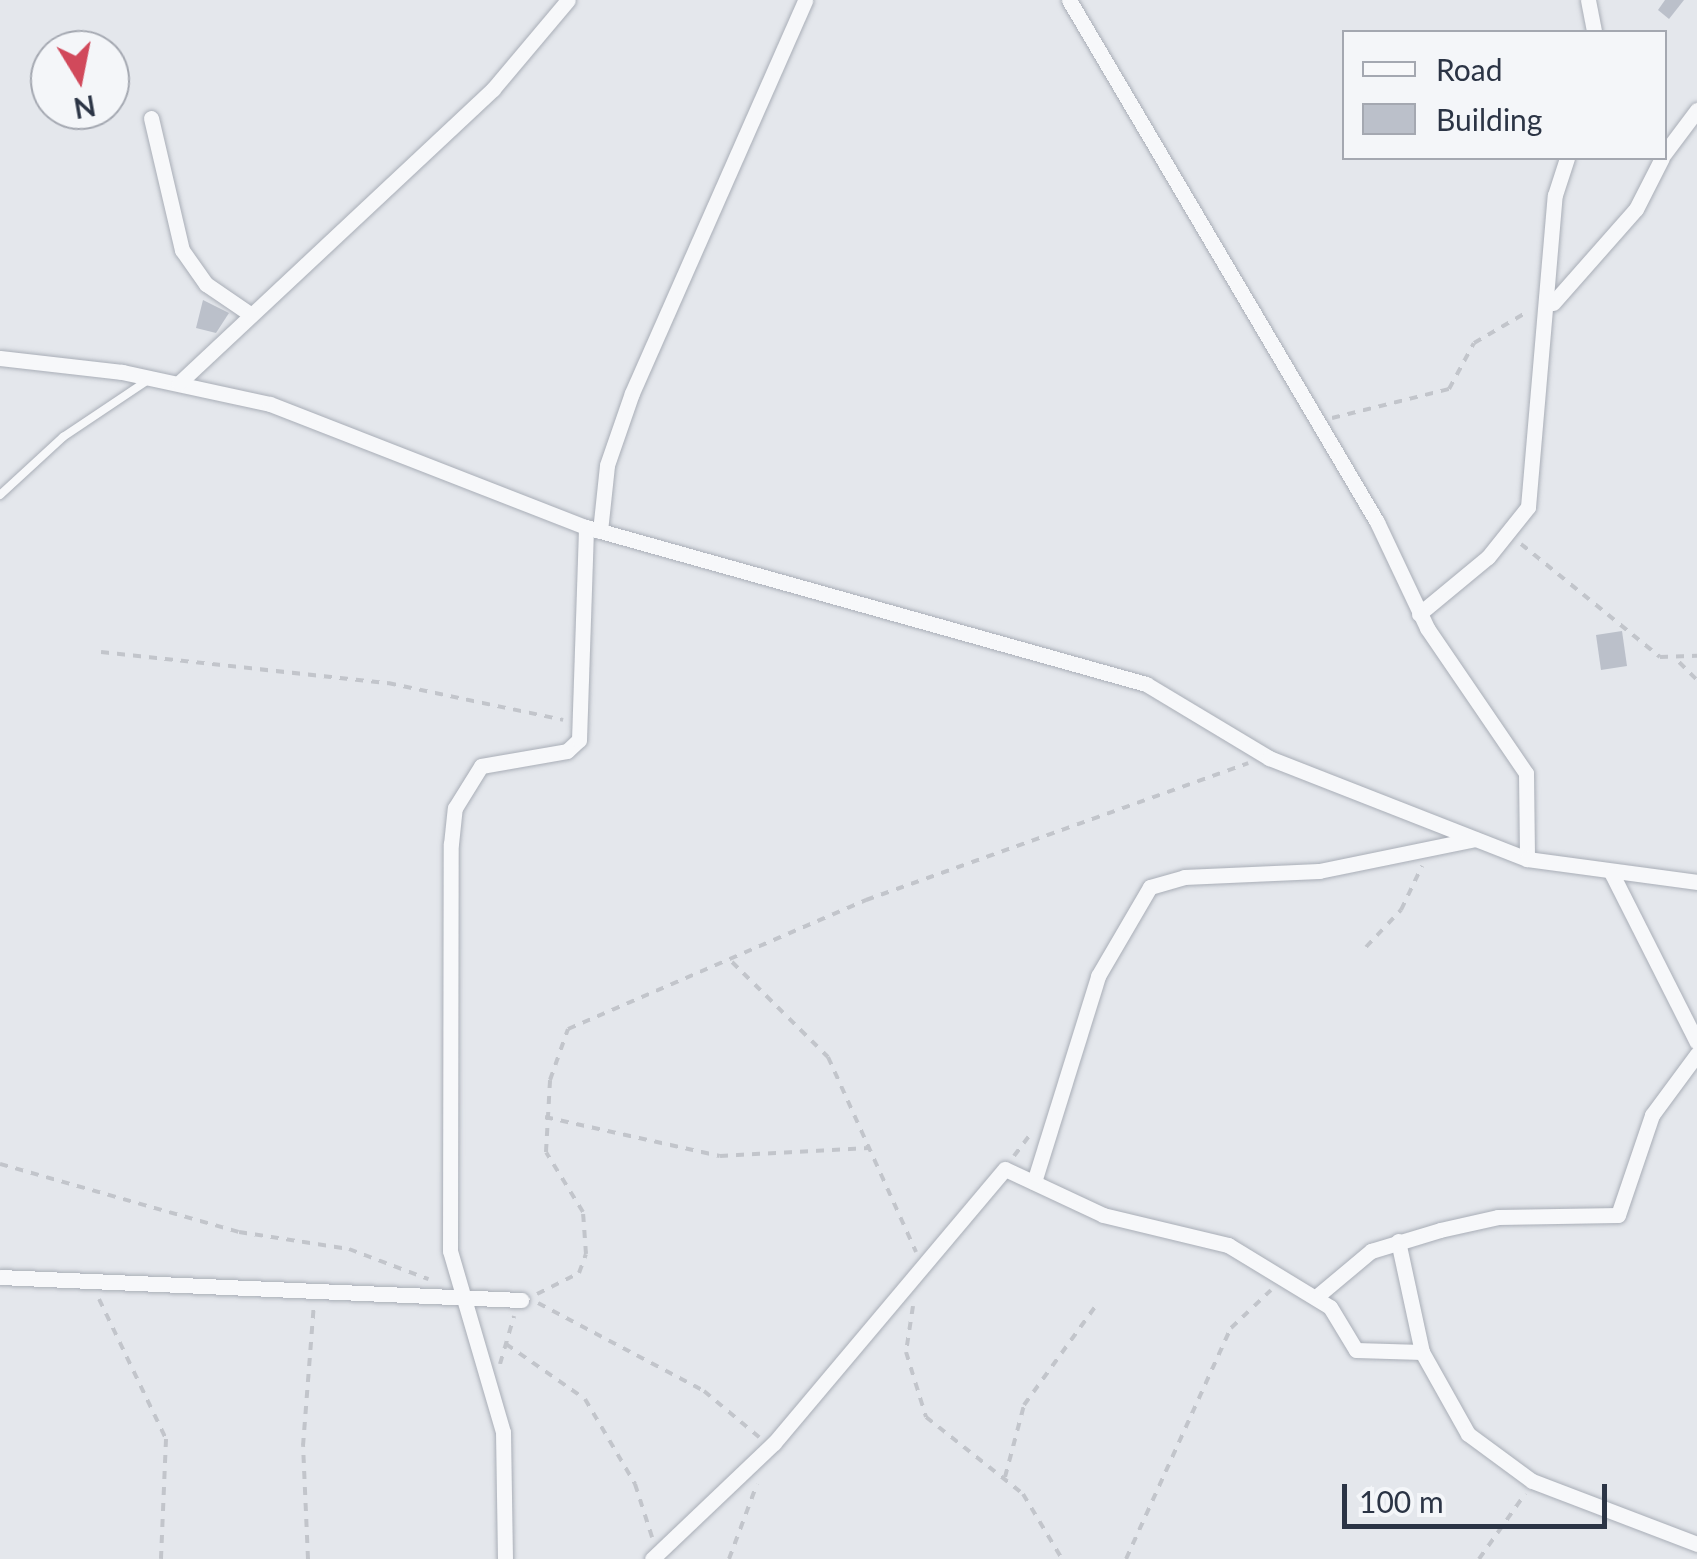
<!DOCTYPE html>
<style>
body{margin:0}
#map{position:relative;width:1697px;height:1559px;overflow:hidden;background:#e4e7ec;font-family:Lato,sans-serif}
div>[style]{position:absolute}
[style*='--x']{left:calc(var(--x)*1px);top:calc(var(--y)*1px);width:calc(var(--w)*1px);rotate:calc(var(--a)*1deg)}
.building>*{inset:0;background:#bbc0ca}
.path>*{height:4px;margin-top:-2px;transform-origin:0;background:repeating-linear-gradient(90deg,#c2c5cb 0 8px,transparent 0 16px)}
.roads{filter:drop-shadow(0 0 2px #a9aeb7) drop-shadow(0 0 2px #a9aeb7)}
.service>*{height:8px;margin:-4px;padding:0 4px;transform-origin:4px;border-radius:4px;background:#f7f8fa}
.minor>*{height:15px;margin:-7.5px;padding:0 7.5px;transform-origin:7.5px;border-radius:7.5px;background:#f7f8fa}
span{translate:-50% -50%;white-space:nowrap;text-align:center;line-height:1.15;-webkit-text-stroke:8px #f4f6f9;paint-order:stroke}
.legend{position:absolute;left:1342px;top:30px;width:325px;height:130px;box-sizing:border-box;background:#f4f6f9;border:2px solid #a4a8b1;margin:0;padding:12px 18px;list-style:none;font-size:30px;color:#2b3445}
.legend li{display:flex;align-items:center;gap:20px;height:50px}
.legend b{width:50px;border:2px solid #a4a8b1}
.north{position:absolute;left:30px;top:30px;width:100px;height:100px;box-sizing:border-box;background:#f4f6f9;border:2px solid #a4a8b1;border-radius:50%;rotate:170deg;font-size:28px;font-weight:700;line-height:40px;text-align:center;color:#2b3445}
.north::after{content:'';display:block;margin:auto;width:35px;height:45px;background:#d1495b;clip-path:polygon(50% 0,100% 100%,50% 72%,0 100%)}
.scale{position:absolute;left:1342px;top:1484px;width:265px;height:45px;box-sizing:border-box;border:5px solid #2b3445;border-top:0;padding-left:12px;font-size:30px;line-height:35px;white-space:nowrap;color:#2b3445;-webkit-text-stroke:8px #f4f6f9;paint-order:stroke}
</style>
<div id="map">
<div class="building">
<i style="clip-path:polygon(1665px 0,1684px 0,1669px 19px,1658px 10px)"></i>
<i style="clip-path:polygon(203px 300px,229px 313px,216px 333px,196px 328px)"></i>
<i style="clip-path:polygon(1622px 631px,1627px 666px,1601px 670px,1596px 635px)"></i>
</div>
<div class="path">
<i style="--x:1332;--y:418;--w:121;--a:-13.9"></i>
<i style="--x:1449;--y:389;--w:52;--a:-61.5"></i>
<i style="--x:1474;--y:343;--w:61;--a:-30.3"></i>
<i style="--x:1521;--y:544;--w:179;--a:39.1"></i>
<i style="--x:1660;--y:657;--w:37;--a:-2"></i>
<i style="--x:101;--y:652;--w:289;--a:6.2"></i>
<i style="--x:388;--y:683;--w:179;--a:11.9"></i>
<i style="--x:1679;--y:662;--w:25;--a:45"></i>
<i style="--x:1366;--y:947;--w:51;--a:-46.6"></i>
<i style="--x:1401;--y:910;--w:49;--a:-64.5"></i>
<i style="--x:732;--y:962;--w:135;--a:44.7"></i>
<i style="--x:828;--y:1057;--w:214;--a:65.7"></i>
<i style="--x:545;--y:1117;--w:179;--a:12.6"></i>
<i style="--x:720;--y:1156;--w:149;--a:-3.1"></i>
<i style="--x:1014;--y:1156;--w:30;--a:-53"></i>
<i style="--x:0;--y:1164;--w:248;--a:15.9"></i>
<i style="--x:239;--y:1232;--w:111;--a:8.8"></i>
<i style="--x:349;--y:1249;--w:85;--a:20.8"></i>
<i style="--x:537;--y:1294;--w:47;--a:-26.6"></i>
<i style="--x:579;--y:1273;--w:20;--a:-70"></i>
<i style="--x:586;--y:1254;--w:42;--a:-94.1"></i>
<i style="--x:583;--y:1212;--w:70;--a:-121.7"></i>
<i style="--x:546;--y:1152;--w:72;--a:-86.8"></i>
<i style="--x:550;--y:1080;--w:54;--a:-70.6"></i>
<i style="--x:568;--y:1029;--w:325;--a:-23.4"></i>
<i style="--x:866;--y:900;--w:406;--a:-19.7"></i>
<i style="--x:99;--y:1299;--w:155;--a:64.4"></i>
<i style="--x:166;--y:1439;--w:120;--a:92.4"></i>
<i style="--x:538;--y:1303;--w:188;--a:27.9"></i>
<i style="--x:704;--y:1391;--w:72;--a:39.9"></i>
<i style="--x:913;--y:1306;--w:47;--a:98.7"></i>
<i style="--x:906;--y:1352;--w:68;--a:72.9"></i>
<i style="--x:926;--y:1417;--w:124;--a:38.4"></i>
<i style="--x:1023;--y:1494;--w:76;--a:59"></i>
<i style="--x:506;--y:1344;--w:96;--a:34.8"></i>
<i style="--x:585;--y:1399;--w:99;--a:59.5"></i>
<i style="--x:635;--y:1484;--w:56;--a:72.2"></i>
<i style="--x:500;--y:1364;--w:50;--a:-73.7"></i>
<i style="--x:1005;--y:1477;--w:74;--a:-75.2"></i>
<i style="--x:1024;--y:1405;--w:121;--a:-54.1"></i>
<i style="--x:308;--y:1559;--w:113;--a:-92.5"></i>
<i style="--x:303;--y:1446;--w:142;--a:-85.6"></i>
<i style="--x:729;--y:1559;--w:80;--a:-69.5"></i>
<i style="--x:1126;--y:1559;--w:254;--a:-65.6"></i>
<i style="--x:1231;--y:1328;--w:55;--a:-43.5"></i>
<i style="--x:1479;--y:1559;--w:80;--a:-54.7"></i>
</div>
<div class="roads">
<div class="service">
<i style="--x:0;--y:495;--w:86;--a:-42.6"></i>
<i style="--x:63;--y:437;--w:102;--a:-33.8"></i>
</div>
<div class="minor">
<i style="--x:1069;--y:0;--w:606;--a:59.46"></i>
<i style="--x:1377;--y:522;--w:117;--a:64.7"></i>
<i style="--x:1427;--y:628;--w:176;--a:55.7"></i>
<i style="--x:1526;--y:773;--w:86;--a:89.3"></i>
<i style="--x:1588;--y:0;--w:33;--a:79"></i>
<i style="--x:151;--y:118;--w:136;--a:76.8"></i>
<i style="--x:182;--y:250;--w:42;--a:54.8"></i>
<i style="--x:206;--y:284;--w:53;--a:34.3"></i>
<i style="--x:1664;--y:154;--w:55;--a:-53.1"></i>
<i style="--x:1553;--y:303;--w:125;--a:-48.6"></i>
<i style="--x:1636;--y:209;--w:57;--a:-63"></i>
<i style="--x:0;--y:358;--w:123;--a:6.5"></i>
<i style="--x:122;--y:372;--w:151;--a:12.2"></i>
<i style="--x:270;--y:404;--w:339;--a:21.3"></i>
<i style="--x:586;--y:527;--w:582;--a:15.66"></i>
<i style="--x:1146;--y:684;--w:144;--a:31"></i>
<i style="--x:1269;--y:758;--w:277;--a:21.4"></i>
<i style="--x:1527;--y:859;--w:172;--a:7.7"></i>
<i style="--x:179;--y:383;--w:430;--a:-43.1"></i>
<i style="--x:493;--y:89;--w:116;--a:-49.9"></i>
<i style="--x:600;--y:531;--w:66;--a:-83.9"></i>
<i style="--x:607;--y:465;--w:76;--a:-70.9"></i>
<i style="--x:632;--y:393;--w:429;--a:-66.2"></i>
<i style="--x:1419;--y:614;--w:89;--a:-39.6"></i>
<i style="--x:1488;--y:557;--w:64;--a:-51.3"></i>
<i style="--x:1528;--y:507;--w:313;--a:-85.1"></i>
<i style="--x:1555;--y:195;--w:39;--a:-72"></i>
<i style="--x:1612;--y:874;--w:188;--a:63.2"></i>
<i style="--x:1034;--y:1182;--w:216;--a:-72.7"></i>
<i style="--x:1098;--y:976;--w:103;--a:-59.7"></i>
<i style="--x:1150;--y:887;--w:35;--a:-16"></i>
<i style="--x:1184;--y:877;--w:135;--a:-2.5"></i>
<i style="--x:1319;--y:871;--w:159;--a:-11.6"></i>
<i style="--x:1398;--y:1241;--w:114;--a:77.8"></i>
<i style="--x:1422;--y:1352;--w:94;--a:60.7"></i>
<i style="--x:1468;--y:1434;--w:79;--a:36.3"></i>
<i style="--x:1532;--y:1481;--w:177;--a:20.9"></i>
<i style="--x:0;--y:1277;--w:522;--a:2.53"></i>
<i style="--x:1316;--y:1297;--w:72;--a:-39.9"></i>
<i style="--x:1371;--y:1251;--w:72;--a:-16.9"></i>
<i style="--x:1440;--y:1230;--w:59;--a:-12.6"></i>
<i style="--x:1498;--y:1217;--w:120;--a:-1"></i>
<i style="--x:1618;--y:1215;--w:106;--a:-71.2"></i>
<i style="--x:1652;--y:1115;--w:76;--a:-53.6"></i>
<i style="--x:505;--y:1559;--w:127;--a:-90.9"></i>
<i style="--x:503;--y:1432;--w:189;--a:-106.3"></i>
<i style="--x:450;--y:1251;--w:407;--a:-89.9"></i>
<i style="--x:451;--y:844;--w:36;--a:-84"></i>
<i style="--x:455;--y:808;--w:49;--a:-58.2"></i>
<i style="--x:481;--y:766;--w:87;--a:-9.9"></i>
<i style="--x:567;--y:751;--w:16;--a:-43"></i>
<i style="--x:579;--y:740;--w:213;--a:-88.1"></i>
<i style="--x:652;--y:1559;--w:168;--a:-43.6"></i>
<i style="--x:774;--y:1443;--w:358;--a:-49.9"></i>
<i style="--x:1005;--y:1169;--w:108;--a:25.1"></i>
<i style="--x:1103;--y:1215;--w:129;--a:13.5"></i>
<i style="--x:1228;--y:1245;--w:119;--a:31.3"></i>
<i style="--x:1330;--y:1307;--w:50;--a:58.8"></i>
<i style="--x:1356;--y:1350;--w:66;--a:1.7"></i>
</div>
</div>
<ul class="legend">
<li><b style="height:12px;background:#f7f8fa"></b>Road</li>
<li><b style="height:28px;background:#bbc0ca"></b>Building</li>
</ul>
<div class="north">N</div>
<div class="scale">100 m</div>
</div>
